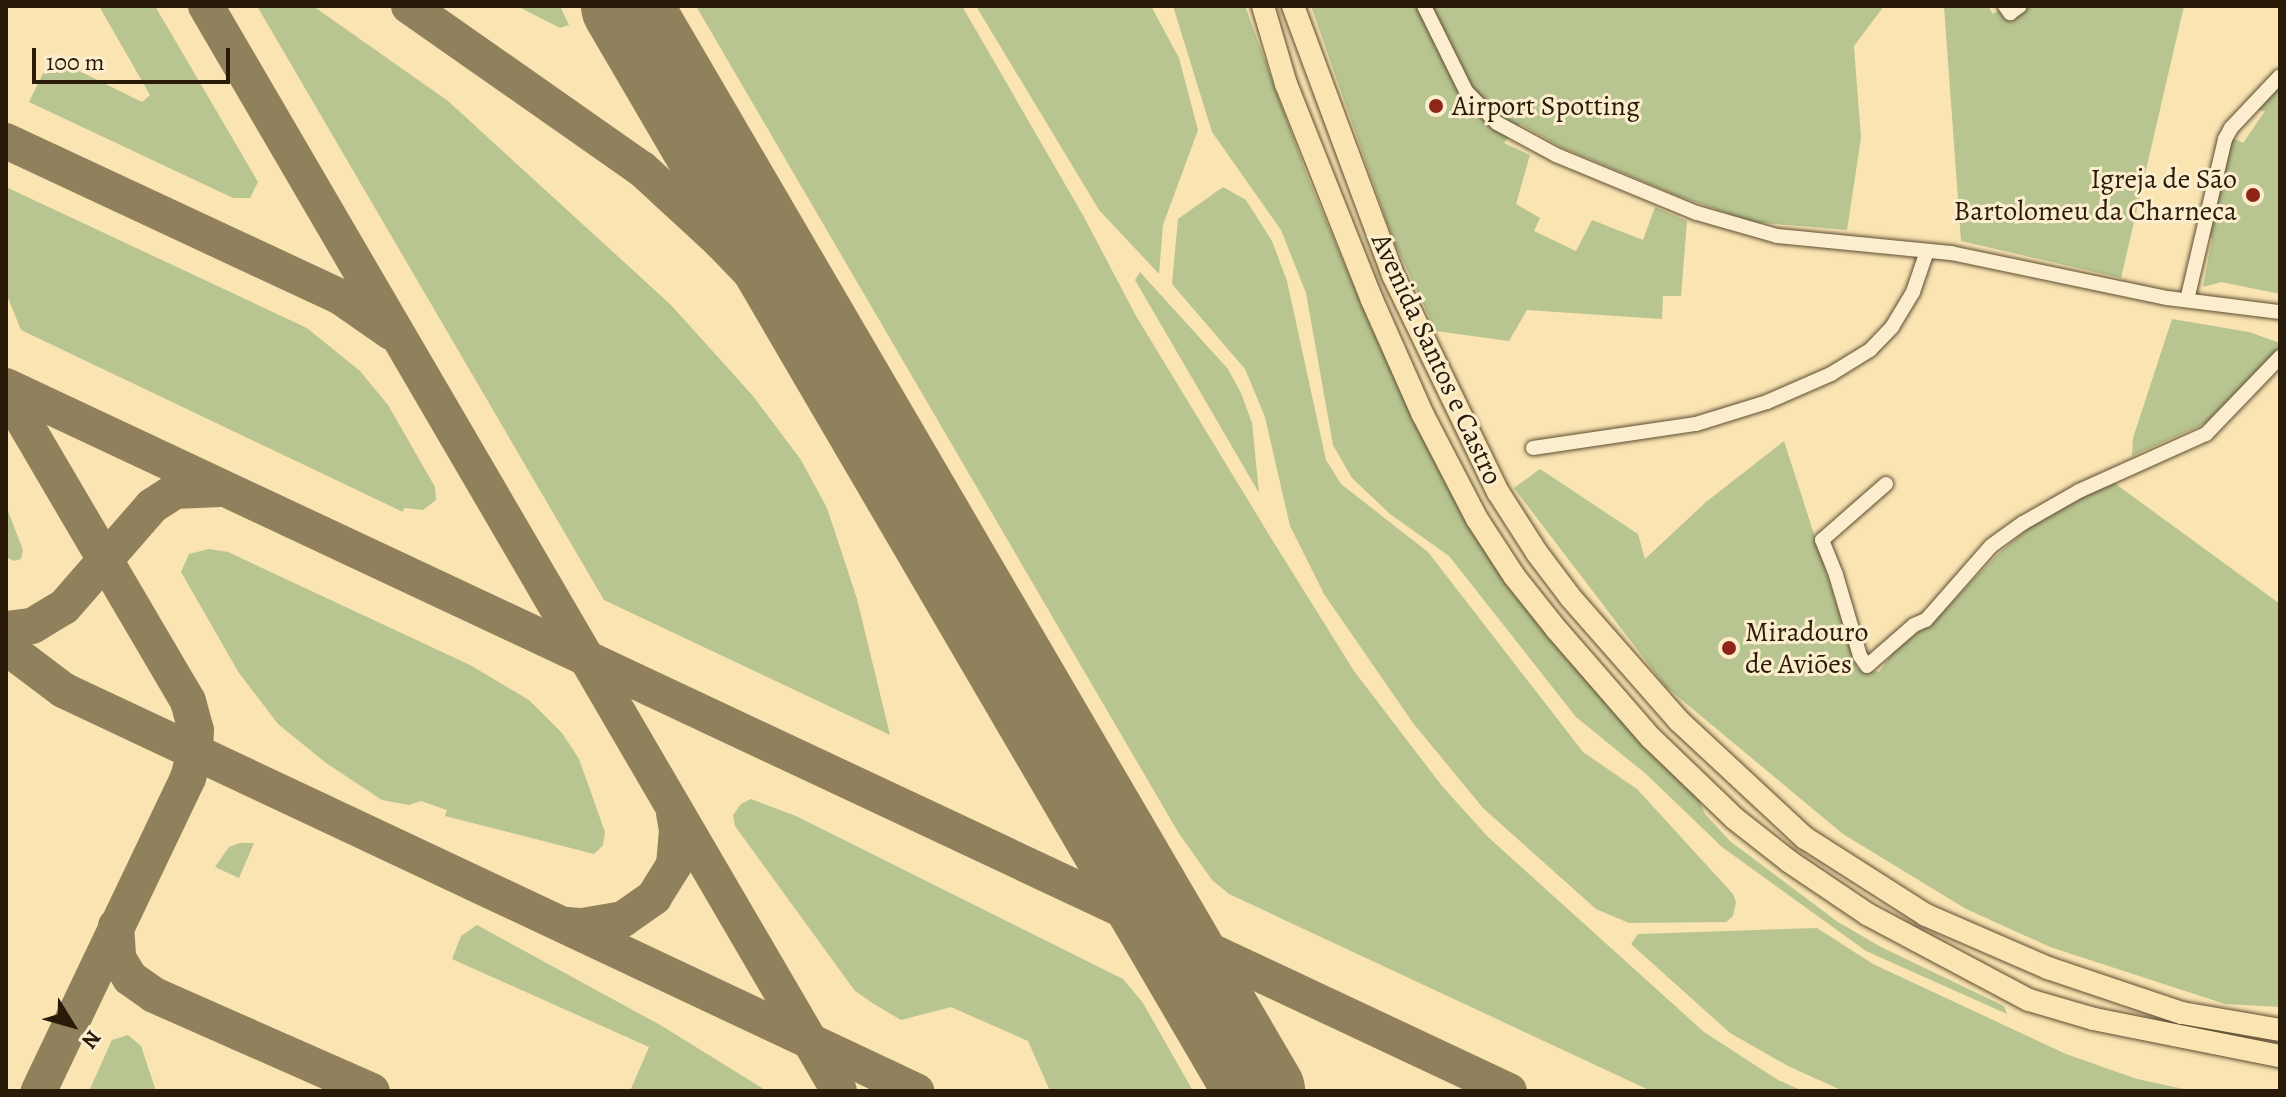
<!DOCTYPE html>
<meta charset="utf-8">
<style>
body{margin:0}
#map{position:relative;width:2286px;height:1097px;overflow:hidden;background:#f9e4b2;font-family:Alegreya,serif}
div>[style]{position:absolute}
[style*='--x']{left:calc(var(--x)*1px);top:calc(var(--y)*1px);width:calc(var(--w)*1px);rotate:calc(var(--a)*1deg)}
.green>*{inset:0;background:#b8c590}
.taxiway>*{height:36px;margin:-18px;padding:0 18px;transform-origin:18px;border-radius:18px;background:#91805c}
.runway>*{height:90px;margin:-45px;padding:0 45px;transform-origin:45px;border-radius:45px;background:#91805c}
.roads{filter:drop-shadow(0 0 2px #5d4d32) drop-shadow(0 0 2px #5d4d32)}
.minor>*{height:14px;margin:-7px;padding:0 7px;transform-origin:7px;border-radius:7px;background:#fbedcd}
.primary>*{height:22px;margin:-11px;padding:0 11px;transform-origin:11px;border-radius:11px;background:#f9e4b2}
.dots>*{width:22px;height:22px;translate:-50% -50%;box-sizing:border-box;border:4px solid #fbedcd;border-radius:50%}
span{translate:-50% -50%;white-space:nowrap;text-align:center;line-height:1.15;-webkit-text-stroke:6px #fbedcd;paint-order:stroke}
.poi-label{font-size:28px;color:#291b07}
.left{translate:0 -50%;text-align:left}
.right{translate:-100% -50%;text-align:right}
.street-label{font-size:28px;color:#291b07}
.frame{position:absolute;inset:0;border:8px solid #291b07;pointer-events:none}
.north{position:absolute;left:32px;top:985px;width:80px;height:80px;-webkit-text-stroke:6px #fbedcd;paint-order:stroke;rotate:127deg;font-size:22px;font-weight:700;line-height:32px;text-align:center;color:#291b07}
.north::after{content:'';display:block;margin:auto;width:28px;height:36px;background:#291b07;clip-path:polygon(50% 0,100% 100%,50% 72%,0 100%)}
.scale{position:absolute;left:32px;top:48px;width:198px;height:36px;box-sizing:border-box;border:4px solid #291b07;border-top:0;padding-left:10px;font-size:24px;line-height:28px;white-space:nowrap;color:#291b07;-webkit-text-stroke:6px #fbedcd;paint-order:stroke}
</style>
<div id="map">
<div class="green">
<i style="clip-path:polygon(99px 6px,155px 6px,258px 182px,250px 198px,233px 198px,29px 102px,51px 57px,142px 102px,150px 95px)"></i>
<i style="clip-path:polygon(257px 6px,313px 6px,448px 101px,671px 305px,753px 396px,801px 460px,827px 508px,857px 599px,890px 735px,604px 600px)"></i>
<i style="clip-path:polygon(517px 6px,560px 6px,569px 25px,560px 28px)"></i>
<i style="clip-path:polygon(696px 6px,962px 6px,1084px 217px,1136px 316px,1271px 538px,1354px 671px,1442px 786px,1488px 837px,1704px 1032px,1778px 1080px,1803px 1091px,1651px 1091px,1229px 894px,1212px 880px,1178px 832px)"></i>
<i style="clip-path:polygon(976px 6px,1151px 6px,1179px 58px,1198px 130px,1163px 225px,1159px 274px,1099px 210px)"></i>
<i style="clip-path:polygon(1173px 6px,1245px 6px,1308px 178px,1371px 327px,1432px 441px,1499px 558px,1697px 795px,1705px 814px,1730px 841px,1838px 922px,1881px 947px,2004px 1006px,2007px 1014px,1866px 951px,1722px 847px,1646px 774px,1576px 717px,1449px 556px,1390px 514px,1352px 478px,1333px 445px,1306px 293px,1281px 230px,1212px 132px)"></i>
<i style="clip-path:polygon(1311px 6px,1884px 6px,1854px 46px,1861px 138px,1847px 230px,1753px 222px,1678px 196px,1561px 147px,1520px 124px,1504px 143px,1530px 155px,1516px 204px,1540px 218px,1534px 231px,1576px 251px,1592px 220px,1643px 240px,1655px 207px,1687px 221px,1681px 296px,1663px 296px,1662px 319px,1527px 310px,1509px 341px,1436px 331px,1394px 242px)"></i>
<i style="clip-path:polygon(1944px 6px,1988px 6px,1993px 14px,2005px 6px,2184px 6px,2121px 278px,1961px 241px)"></i>
<i style="clip-path:polygon(2280px 85px,2280px 294px,2221px 282px,2203px 287px,2212px 239px,2204px 232px,2208px 208px,2233px 138px,2243px 143px,2265px 111px,2257px 110px)"></i>
<i style="clip-path:polygon(6px 187px,307px 328px,360px 371px,388px 405px,435px 487px,436px 500px,423px 510px,404px 508px,403px 512px,21px 330px,6px 293px)"></i>
<i style="clip-path:polygon(1223px 187px,1246px 200px,1272px 241px,1287px 281px,1326px 460px,1341px 484px,1428px 552px,1583px 752px,1637px 789px,1733px 894px,1736px 902px,1733px 916px,1726px 922px,1629px 923px,1596px 909px,1483px 808px,1413px 723px,1324px 594px,1290px 526px,1265px 417px,1245px 369px,1172px 284px,1178px 219px)"></i>
<i style="clip-path:polygon(1140px 272px,1228px 369px,1241px 393px,1252px 423px,1259px 493px,1135px 280px)"></i>
<i style="clip-path:polygon(2172px 319px,2249px 332px,2280px 343px,2280px 347px,2206px 423px,2132px 456px,2133px 438px)"></i>
<i style="clip-path:polygon(1784px 441px,1857px 668px,1879px 672px,1894px 651px,1938px 617px,1998px 554px,2036px 522px,2113px 482px,2280px 604px,2280px 1007px,2225px 1004px,2050px 947px,1966px 909px,1843px 834px,1665px 686px,1514px 488px,1540px 469px,1638px 534px,1645px 559px,1706px 502px)"></i>
<i style="clip-path:polygon(6px 506px,23px 550px,21px 559px,14px 561px,6px 557px)"></i>
<i style="clip-path:polygon(209px 549px,228px 552px,470px 665px,529px 700px,562px 733px,579px 759px,605px 832px,603px 845px,594px 854px,445px 816px,447px 810px,421px 801px,409px 805px,382px 800px,326px 763px,278px 724px,239px 673px,181px 572px,189px 554px)"></i>
<i style="clip-path:polygon(751px 799px,796px 816px,1123px 979px,1143px 1003px,1193px 1091px,1050px 1091px,1028px 1041px,951px 1007px,901px 1020px,874px 1004px,855px 991px,735px 826px,733px 815px,741px 804px)"></i>
<i style="clip-path:polygon(240px 843px,254px 843px,239px 878px,215px 867px,229px 847px)"></i>
<i style="clip-path:polygon(477px 925px,662px 1026px,767px 1091px,630px 1091px,649px 1047px,452px 959px,461px 936px)"></i>
<i style="clip-path:polygon(1817px 928px,1873px 964px,2066px 1054px,2137px 1079px,2193px 1091px,1843px 1091px,1788px 1066px,1730px 1033px,1631px 944px,1638px 934px)"></i>
<i style="clip-path:polygon(128px 1035px,141px 1046px,156px 1091px,89px 1091px,112px 1040px)"></i>
</div>
<div class="taxiway">
<i style="--x:206;--y:6;--w:1256;--a:59.74"></i>
<i style="--x:409;--y:6;--w:284;--a:35"></i>
<i style="--x:642;--y:169;--w:106;--a:42.7"></i>
<i style="--x:720;--y:241;--w:85;--a:46"></i>
<i style="--x:779;--y:302;--w:126;--a:51.8"></i>
<i style="--x:6;--y:141;--w:371;--a:25"></i>
<i style="--x:342;--y:298;--w:60;--a:34.8"></i>
<i style="--x:6;--y:386;--w:1660;--a:25.13"></i>
<i style="--x:6;--y:391;--w:359;--a:59.6"></i>
<i style="--x:188;--y:701;--w:30;--a:75"></i>
<i style="--x:196;--y:730;--w:22;--a:93"></i>
<i style="--x:195;--y:752;--w:27;--a:105"></i>
<i style="--x:188;--y:778;--w:347;--a:115.5"></i>
<i style="--x:6;--y:629;--w:26;--a:-7"></i>
<i style="--x:32;--y:626;--w:37;--a:-31"></i>
<i style="--x:64;--y:607;--w:134;--a:-48.9"></i>
<i style="--x:152;--y:506;--w:27;--a:-33"></i>
<i style="--x:175;--y:491;--w:45;--a:-2.5"></i>
<i style="--x:6;--y:647;--w:71;--a:37"></i>
<i style="--x:63;--y:690;--w:943;--a:25.18"></i>
<i style="--x:567;--y:925;--w:16;--a:4"></i>
<i style="--x:583;--y:926;--w:41;--a:-9.9"></i>
<i style="--x:623;--y:919;--w:38;--a:-35"></i>
<i style="--x:654;--y:897;--w:38;--a:-58"></i>
<i style="--x:674;--y:865;--w:35;--a:-85"></i>
<i style="--x:677;--y:830;--w:17;--a:-100"></i>
<i style="--x:116;--y:926;--w:32;--a:86"></i>
<i style="--x:118;--y:958;--w:23;--a:59"></i>
<i style="--x:130;--y:978;--w:29;--a:35"></i>
<i style="--x:154;--y:995;--w:238;--a:23.8"></i>
<i style="--x:1208;--y:1002;--w:98;--a:65.8"></i>
</div>
<div class="runway">
<i style="--x:626;--y:6;--w:1257;--a:59.7"></i>
</div>
<div class="roads">
<div class="minor">
<i style="--x:1424;--y:6;--w:95;--a:63.7"></i>
<i style="--x:1466;--y:91;--w:45;--a:45.9"></i>
<i style="--x:1497;--y:123;--w:67;--a:28.5"></i>
<i style="--x:1556;--y:155;--w:152;--a:22.4"></i>
<i style="--x:1697;--y:213;--w:83;--a:16"></i>
<i style="--x:1777;--y:236;--w:175;--a:5.6"></i>
<i style="--x:1951;--y:253;--w:221;--a:11.8"></i>
<i style="--x:2167;--y:298;--w:114;--a:7.1"></i>
<i style="--x:2005;--y:6;--w:9;--a:54"></i>
<i style="--x:2010;--y:13;--w:12;--a:-35"></i>
<i style="--x:2187;--y:300;--w:165;--a:-76.7"></i>
<i style="--x:2225;--y:139;--w:13;--a:-61"></i>
<i style="--x:2231;--y:128;--w:71;--a:-46.7"></i>
<i style="--x:1533;--y:448;--w:165;--a:-8.4"></i>
<i style="--x:1696;--y:424;--w:74;--a:-17.2"></i>
<i style="--x:1767;--y:402;--w:70;--a:-23.6"></i>
<i style="--x:1831;--y:374;--w:46;--a:-31.6"></i>
<i style="--x:1870;--y:350;--w:32;--a:-46"></i>
<i style="--x:1892;--y:327;--w:41;--a:-59"></i>
<i style="--x:1913;--y:292;--w:43;--a:-71.1"></i>
<i style="--x:1886;--y:484;--w:85;--a:138.8"></i>
<i style="--x:1822;--y:540;--w:38;--a:68"></i>
<i style="--x:1836;--y:575;--w:84;--a:73.5"></i>
<i style="--x:1860;--y:656;--w:12;--a:55"></i>
<i style="--x:1867;--y:666;--w:62;--a:-41.1"></i>
<i style="--x:1914;--y:625;--w:13;--a:-23"></i>
<i style="--x:1926;--y:620;--w:98;--a:-48.7"></i>
<i style="--x:1991;--y:546;--w:39;--a:-36"></i>
<i style="--x:2023;--y:523;--w:64;--a:-29.7"></i>
<i style="--x:2079;--y:491;--w:139;--a:-24.2"></i>
<i style="--x:2206;--y:434;--w:107;--a:-46.1"></i>
</div>
<div class="primary">
<i style="--x:1263;--y:6;--w:81;--a:73.6"></i>
<i style="--x:1286;--y:84;--w:232;--a:68.3"></i>
<i style="--x:1372;--y:300;--w:124;--a:66.1"></i>
<i style="--x:1422;--y:413;--w:119;--a:62.6"></i>
<i style="--x:1477;--y:519;--w:68;--a:57"></i>
<i style="--x:1514;--y:576;--w:69;--a:51.5"></i>
<i style="--x:1557;--y:630;--w:143;--a:49"></i>
<i style="--x:1651;--y:738;--w:115;--a:43.9"></i>
<i style="--x:1734;--y:818;--w:71;--a:38.2"></i>
<i style="--x:1790;--y:862;--w:93;--a:34"></i>
<i style="--x:1867;--y:914;--w:183;--a:28"></i>
<i style="--x:2029;--y:1000;--w:68;--a:16.3"></i>
<i style="--x:2094;--y:1019;--w:190;--a:11.3"></i>
<i style="--x:1293;--y:6;--w:287;--a:69.6"></i>
<i style="--x:1393;--y:275;--w:241;--a:64.2"></i>
<i style="--x:1498;--y:492;--w:72;--a:57.4"></i>
<i style="--x:1537;--y:553;--w:56;--a:52.9"></i>
<i style="--x:1571;--y:598;--w:164;--a:48.7"></i>
<i style="--x:1679;--y:721;--w:172;--a:42.9"></i>
<i style="--x:1805;--y:838;--w:143;--a:32.5"></i>
<i style="--x:1926;--y:915;--w:133;--a:23.5"></i>
<i style="--x:2048;--y:968;--w:141;--a:18.6"></i>
<i style="--x:2182;--y:1013;--w:99;--a:9.8"></i>
</div>
</div>
<div class="dots">
<i style="left:1436px;top:106px;background:#8f2418"></i>
<i style="left:2253px;top:195px;background:#8f2418"></i>
<i style="left:1729px;top:648px;background:#8f2418"></i>
</div>
<div class="poi-label">
<span class="left" style="left:1452px;top:106px">Airport Spotting</span>
<span class="right" style="left:2237px;top:195px">Igreja de São<br>Bartolomeu da Charneca</span>
<span class="left" style="left:1745px;top:648px">Miradouro<br>de Aviões</span>
</div>
<div class="street-label">
<span style="left:1437px;top:359px;rotate:65deg">Avenida Santos e Castro</span>
</div>
<div class="frame"></div>
<div class="north">N</div>
<div class="scale">100 m</div>
</div>
